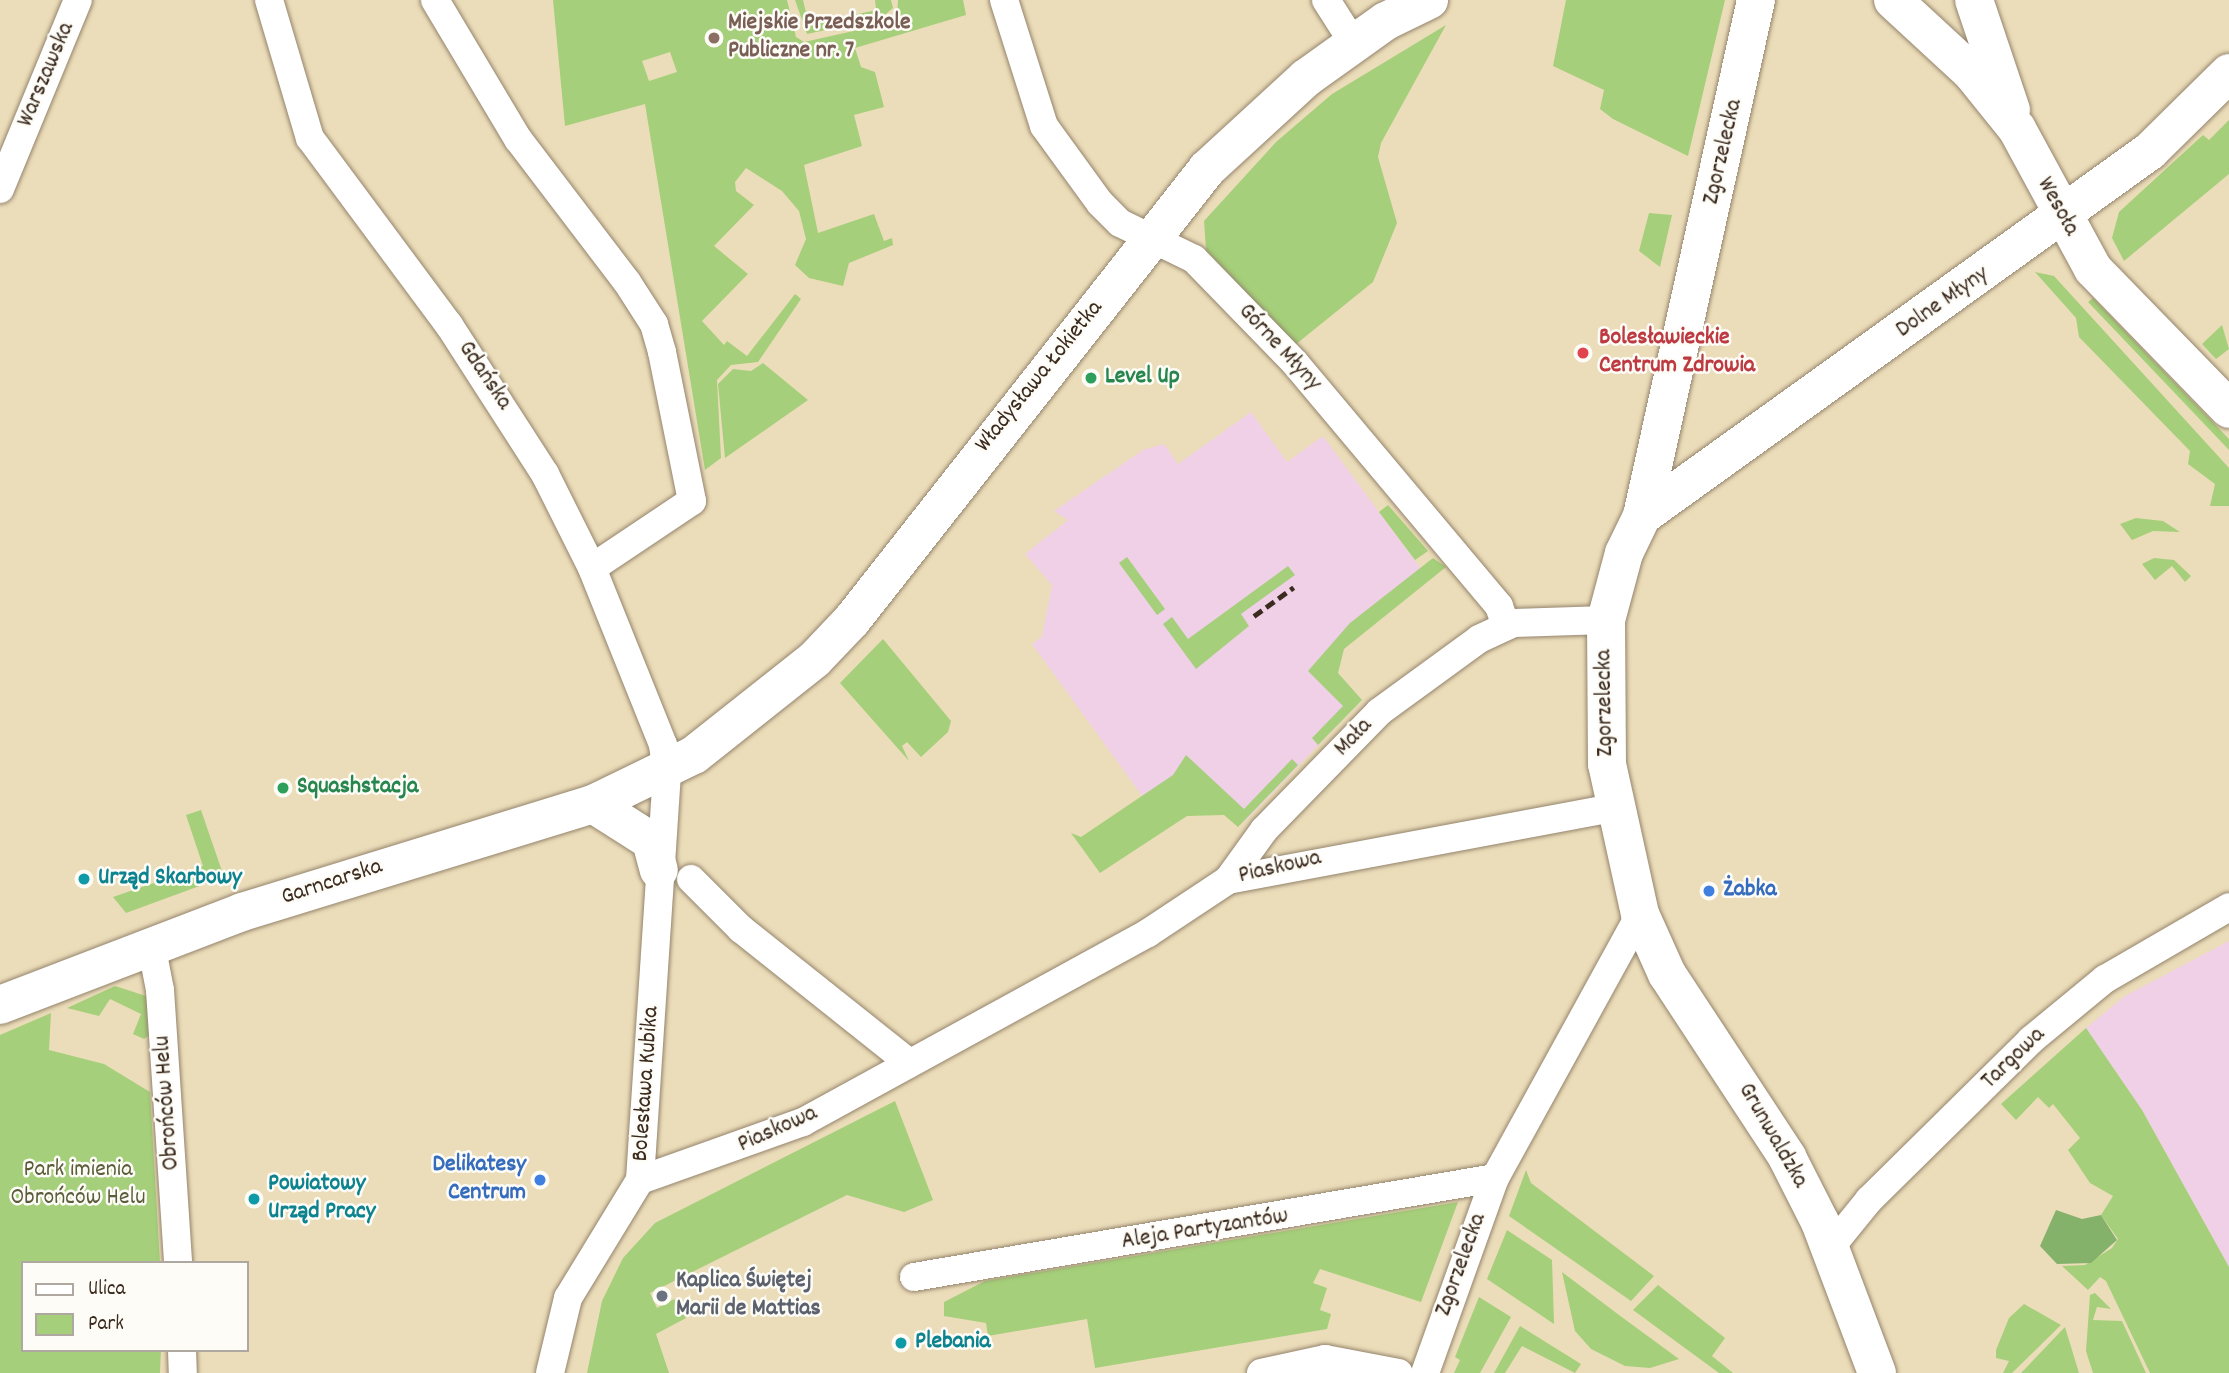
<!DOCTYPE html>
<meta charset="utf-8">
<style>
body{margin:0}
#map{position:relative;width:2229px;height:1373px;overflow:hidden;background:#ecddba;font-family:Dekko,sans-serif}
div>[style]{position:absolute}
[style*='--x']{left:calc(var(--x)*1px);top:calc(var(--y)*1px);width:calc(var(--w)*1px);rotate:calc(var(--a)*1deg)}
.built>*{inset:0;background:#efd0e7}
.green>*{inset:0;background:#a5cf7a}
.forest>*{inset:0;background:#84b26a}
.roads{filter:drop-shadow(0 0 2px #94846c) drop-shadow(0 0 2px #94846c)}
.street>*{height:28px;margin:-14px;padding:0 14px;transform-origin:14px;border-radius:14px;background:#fff}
.secondary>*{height:38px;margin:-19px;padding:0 19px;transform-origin:19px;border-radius:19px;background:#fff}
.rail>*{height:5px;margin-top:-2.5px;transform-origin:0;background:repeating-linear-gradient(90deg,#3b2a1e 0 10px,transparent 0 15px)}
.dots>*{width:19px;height:19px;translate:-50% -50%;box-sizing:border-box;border:4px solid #fdfcf7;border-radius:50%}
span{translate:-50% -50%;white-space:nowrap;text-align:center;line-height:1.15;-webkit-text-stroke:5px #fdfcf7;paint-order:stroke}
.education-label{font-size:24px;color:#785e54;font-weight:700}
.left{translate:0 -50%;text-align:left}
.street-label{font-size:24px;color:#3b2a1e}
.health-label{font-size:24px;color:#be3a42;font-weight:700}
.leisure-label{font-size:24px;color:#27864d;font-weight:700}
.culture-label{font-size:24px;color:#0d838f;font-weight:700}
.shop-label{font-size:24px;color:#366cbe;font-weight:700}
.right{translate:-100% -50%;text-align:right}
.park-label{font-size:24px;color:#5b5c3a}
.worship-label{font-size:24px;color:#5b616d;font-weight:700}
.legend{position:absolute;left:21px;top:1261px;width:228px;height:91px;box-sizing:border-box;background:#fdfcf7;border:2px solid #afa8a0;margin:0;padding:9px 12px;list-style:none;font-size:21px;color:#3b2a1e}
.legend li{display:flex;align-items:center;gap:14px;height:35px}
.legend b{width:35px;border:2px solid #afa8a0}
</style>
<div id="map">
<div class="built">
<i style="clip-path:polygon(1251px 412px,1287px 462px,1323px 436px,1429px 580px,1345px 644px,1338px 673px,1362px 700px,1245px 821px,1202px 785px,1143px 797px,1032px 644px,1042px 637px,1052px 585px,1025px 554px,1068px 520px,1054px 511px,1143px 450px,1164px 444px,1178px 464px)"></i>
<i style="clip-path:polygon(2229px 941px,2229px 1267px,2142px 1110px,2086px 1028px,2125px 996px)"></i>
</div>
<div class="green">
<i style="clip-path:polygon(evenodd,553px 0,787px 0,796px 37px,804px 42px,885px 24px,897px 15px,898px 0,963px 0,966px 15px,855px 48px,861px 67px,875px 72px,884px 107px,854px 115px,862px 146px,804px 165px,818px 233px,874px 214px,884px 241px,892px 238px,893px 245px,849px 263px,843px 286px,809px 278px,795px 265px,806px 239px,799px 211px,782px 191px,746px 168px,735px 182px,736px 191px,754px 205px,714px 246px,748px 274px,702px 321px,724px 345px,727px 341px,747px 356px,795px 294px,801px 299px,758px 362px,731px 365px,717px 380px,721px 458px,705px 470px,645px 104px,565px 126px,553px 0,670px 52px,677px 72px,649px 81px,642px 61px,670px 52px)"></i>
<i style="clip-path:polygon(795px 0,803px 0,809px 25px,876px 10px,875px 0,891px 0,893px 8px,881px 18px,807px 34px)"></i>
<i style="clip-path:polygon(1566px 0,1725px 0,1688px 156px,1613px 119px,1600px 109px,1604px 90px,1553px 66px)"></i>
<i style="clip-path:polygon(1446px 25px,1381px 143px,1378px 157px,1397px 223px,1373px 282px,1295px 345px,1206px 250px,1204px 221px,1276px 142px,1332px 94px)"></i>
<i style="clip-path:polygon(2229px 120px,2229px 174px,2124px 261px,2112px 238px,2119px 212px,2203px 135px,2209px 140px)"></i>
<i style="clip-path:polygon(1649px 213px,1672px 215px,1660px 267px,1639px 251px)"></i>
<i style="clip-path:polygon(2035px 272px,2054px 276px,2229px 468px,2229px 506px,2210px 506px,2215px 484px,2188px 464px,2190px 451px,2079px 337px,2076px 318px)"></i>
<i style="clip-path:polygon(2093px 298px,2229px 439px,2229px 450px,2088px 302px)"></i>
<i style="clip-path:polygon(2222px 325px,2229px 349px,2216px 359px,2202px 344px)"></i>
<i style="clip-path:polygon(763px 363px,808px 400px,725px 458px,718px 384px,733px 369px,751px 371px)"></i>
<i style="clip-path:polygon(1388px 505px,1428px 551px,1415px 560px,1379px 512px)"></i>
<i style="clip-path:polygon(2136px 518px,2163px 521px,2180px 532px,2153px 531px,2132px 540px,2120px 524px)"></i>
<i style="clip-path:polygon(1127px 557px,1165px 609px,1157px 615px,1119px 563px)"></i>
<i style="clip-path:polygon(1433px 558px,1446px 567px,1344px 649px,1338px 673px,1362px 700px,1318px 745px,1312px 738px,1343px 706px,1308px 671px,1350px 623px)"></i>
<i style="clip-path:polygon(2154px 558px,2174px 560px,2191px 576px,2185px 582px,2172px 566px,2155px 580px,2142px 564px)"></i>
<i style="clip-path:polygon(1288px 566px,1295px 575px,1241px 614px,1249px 626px,1196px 669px,1163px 624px,1172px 617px,1188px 639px)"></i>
<i style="clip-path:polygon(883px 639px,951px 721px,948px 732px,921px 757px,907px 742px,902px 746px,909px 761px,840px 683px)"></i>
<i style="clip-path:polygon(1186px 755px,1244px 809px,1292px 759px,1298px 765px,1238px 827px,1224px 815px,1187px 816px,1100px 873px,1071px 833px,1081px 837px,1173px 775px)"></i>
<i style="clip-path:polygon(201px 810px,224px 877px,126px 913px,113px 897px,203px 866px,186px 815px)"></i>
<i style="clip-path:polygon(115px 986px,146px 996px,151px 1034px,144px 1039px,133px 1034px,141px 1014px,110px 999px,99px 1016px,67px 1008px)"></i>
<i style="clip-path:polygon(51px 1013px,49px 1050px,104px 1064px,150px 1092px,160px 1263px,23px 1263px,23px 1350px,161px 1350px,160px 1373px,0 1373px,0 1035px)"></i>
<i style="clip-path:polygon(2086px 1028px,2142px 1110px,2229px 1267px,2229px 1373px,2150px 1373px,2106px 1281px,2100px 1277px,2088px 1290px,2062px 1266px,2085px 1265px,2112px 1248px,2118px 1239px,2101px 1215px,2113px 1196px,2090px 1183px,2068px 1150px,2080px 1138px,2053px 1104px,2049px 1108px,2038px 1097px,2016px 1120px,2001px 1104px)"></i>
<i style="clip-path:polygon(895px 1101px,933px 1200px,904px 1212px,847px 1195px,650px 1293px,657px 1308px,674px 1299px,686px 1318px,656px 1334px,669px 1373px,587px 1373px,602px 1301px,623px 1258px,655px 1223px)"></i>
<i style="clip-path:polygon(1526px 1170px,1531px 1183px,1654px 1276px,1631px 1301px,1509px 1216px)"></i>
<i style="clip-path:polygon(1458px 1202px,1421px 1302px,1320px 1269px,1313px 1283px,1327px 1288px,1320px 1310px,1331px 1314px,1327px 1329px,1095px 1368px,1087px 1319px,988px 1336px,986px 1323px,944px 1316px,944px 1302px,985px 1281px)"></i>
<i style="clip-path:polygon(1507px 1230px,1552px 1260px,1554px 1324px,1487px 1279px)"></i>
<i style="clip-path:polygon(1562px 1272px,1619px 1315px,1679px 1359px,1650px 1368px,1625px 1366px,1591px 1349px,1575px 1331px)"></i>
<i style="clip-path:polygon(1658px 1285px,1725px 1338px,1712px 1356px,1733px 1373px,1719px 1373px,1633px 1310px)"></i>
<i style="clip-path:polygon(2095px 1293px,2111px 1309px,2097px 1307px,2093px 1320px,2122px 1321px,2146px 1373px,2093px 1373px,2086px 1351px,2090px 1295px)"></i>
<i style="clip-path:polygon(1479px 1297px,1511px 1317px,1480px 1373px,1454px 1373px,1460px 1360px,1455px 1357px)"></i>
<i style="clip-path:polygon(2024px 1304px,2061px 1325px,2012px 1373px,2003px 1373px,2009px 1361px,1996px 1358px,1996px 1350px,2009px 1318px)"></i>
<i style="clip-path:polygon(1520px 1326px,1581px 1364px,1575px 1373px,1522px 1346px,1505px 1373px,1494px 1373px)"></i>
<i style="clip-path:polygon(2065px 1327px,2079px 1373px,2021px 1373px)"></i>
</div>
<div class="forest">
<i style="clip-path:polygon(2056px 1210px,2082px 1219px,2101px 1215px,2117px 1240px,2091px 1263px,2057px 1264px,2040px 1246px)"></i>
</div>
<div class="roads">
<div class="street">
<i style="--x:269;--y:0;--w:144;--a:73.5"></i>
<i style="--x:310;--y:138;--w:233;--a:53.4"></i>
<i style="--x:449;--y:325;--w:177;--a:57.2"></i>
<i style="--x:545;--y:474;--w:105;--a:63.4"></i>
<i style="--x:592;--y:568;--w:191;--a:68.1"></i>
<i style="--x:663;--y:745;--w:28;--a:82"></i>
<i style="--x:667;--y:773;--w:408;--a:93.8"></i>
<i style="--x:640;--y:1180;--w:138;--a:121.4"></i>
<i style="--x:568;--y:1298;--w:77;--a:103.5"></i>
<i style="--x:435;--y:0;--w:162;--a:59.2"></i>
<i style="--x:518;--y:139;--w:180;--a:52.7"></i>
<i style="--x:627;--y:282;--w:50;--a:57.3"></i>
<i style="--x:654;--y:324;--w:29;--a:74"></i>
<i style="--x:662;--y:352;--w:152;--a:78.6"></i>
<i style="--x:692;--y:501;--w:120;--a:146.2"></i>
<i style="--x:1004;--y:0;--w:132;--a:72.4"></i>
<i style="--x:1044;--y:126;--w:95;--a:54"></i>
<i style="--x:1100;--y:203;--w:28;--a:45"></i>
<i style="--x:1120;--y:223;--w:82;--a:25.9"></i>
<i style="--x:1194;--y:259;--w:145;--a:45.8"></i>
<i style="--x:1295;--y:363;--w:317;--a:50"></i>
<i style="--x:1499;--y:606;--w:21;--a:71"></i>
<i style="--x:1326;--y:0;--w:52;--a:57.5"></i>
<i style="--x:0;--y:189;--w:204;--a:-67.6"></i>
<i style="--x:691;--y:879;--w:71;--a:45"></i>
<i style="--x:741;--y:929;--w:212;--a:38.5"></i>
<i style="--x:1228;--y:880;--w:62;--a:-54.2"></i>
<i style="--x:1264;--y:830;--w:165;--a:-45.7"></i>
<i style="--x:1379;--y:712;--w:124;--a:-36.1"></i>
<i style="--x:1479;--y:639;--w:38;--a:-25"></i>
<i style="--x:1514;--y:623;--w:92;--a:-1.9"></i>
<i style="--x:151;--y:944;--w:47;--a:78.9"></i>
<i style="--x:160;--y:990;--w:274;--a:86.2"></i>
<i style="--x:640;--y:1180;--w:173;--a:-19.6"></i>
<i style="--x:803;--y:1122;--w:393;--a:-28.7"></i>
<i style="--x:1148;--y:933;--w:96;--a:-33.5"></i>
<i style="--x:1228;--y:880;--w:391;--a:-10.6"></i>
<i style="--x:1830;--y:1248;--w:62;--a:-50.9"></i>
<i style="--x:1869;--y:1200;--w:228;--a:-44.6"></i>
<i style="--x:2031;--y:1040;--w:96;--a:-39.5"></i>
<i style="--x:2105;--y:979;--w:143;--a:-30.1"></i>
<i style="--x:914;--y:1277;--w:589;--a:-9.67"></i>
<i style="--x:182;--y:1350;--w:23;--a:88"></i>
<i style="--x:1261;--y:1373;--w:66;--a:-12.3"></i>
<i style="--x:1325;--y:1359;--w:75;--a:10.7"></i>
<i style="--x:1425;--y:1373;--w:207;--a:-70.3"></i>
<i style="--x:1495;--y:1178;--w:301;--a:-61.2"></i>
</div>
<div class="secondary">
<i style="--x:1756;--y:0;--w:528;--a:102.46"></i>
<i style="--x:1642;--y:516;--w:41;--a:115.9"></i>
<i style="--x:1624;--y:553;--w:69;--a:105"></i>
<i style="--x:1606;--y:620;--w:144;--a:89.6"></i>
<i style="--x:1607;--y:764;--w:154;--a:77.6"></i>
<i style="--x:1640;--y:914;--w:66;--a:65.8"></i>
<i style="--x:1667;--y:974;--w:219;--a:56.7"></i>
<i style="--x:1787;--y:1157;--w:73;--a:63.1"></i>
<i style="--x:1820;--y:1222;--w:161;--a:69.3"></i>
<i style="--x:1893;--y:0;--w:108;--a:42.7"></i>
<i style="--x:1972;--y:73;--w:72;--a:51.2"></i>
<i style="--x:2017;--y:129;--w:159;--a:61.5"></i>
<i style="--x:2093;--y:269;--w:195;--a:45.8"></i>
<i style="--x:1974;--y:0;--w:116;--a:71.4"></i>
<i style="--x:1642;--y:516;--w:626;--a:-35.7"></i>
<i style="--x:2150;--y:151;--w:111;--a:-44.6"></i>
<i style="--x:593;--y:804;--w:69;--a:32.5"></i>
<i style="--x:651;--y:841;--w:30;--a:75"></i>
<i style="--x:0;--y:1005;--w:259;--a:-21"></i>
<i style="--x:242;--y:912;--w:367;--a:-17.1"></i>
<i style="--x:593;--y:804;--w:112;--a:-25.9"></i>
<i style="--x:694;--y:755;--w:154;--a:-38.4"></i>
<i style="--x:815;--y:659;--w:54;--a:-46.5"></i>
<i style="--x:852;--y:620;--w:574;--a:-51.79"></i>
<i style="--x:1207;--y:169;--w:134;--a:-42.6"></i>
<i style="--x:1306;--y:78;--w:98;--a:-35.5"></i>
<i style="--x:1386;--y:21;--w:48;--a:-26"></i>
</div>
</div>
<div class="rail">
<i style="--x:1254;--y:616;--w:49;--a:-35.9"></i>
</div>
<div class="dots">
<i style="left:714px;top:38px;background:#8d6e63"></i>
<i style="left:1583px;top:353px;background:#e0444e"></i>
<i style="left:1091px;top:378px;background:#2e9e5b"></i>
<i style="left:283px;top:788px;background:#2e9e5b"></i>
<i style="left:84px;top:879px;background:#0f9aa8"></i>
<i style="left:1709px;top:891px;background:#3f7fe0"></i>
<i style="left:540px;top:1180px;background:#3f7fe0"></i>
<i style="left:254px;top:1199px;background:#0f9aa8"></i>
<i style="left:662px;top:1296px;background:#6b7280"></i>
<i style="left:901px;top:1343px;background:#0f9aa8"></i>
</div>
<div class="education-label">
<span class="left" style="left:728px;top:38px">Miejskie Przedszkole<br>Publiczne nr. 7</span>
</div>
<div class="street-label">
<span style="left:47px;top:75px;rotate:-67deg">Warszawska</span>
<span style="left:1724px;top:152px;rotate:-77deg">Zgorzelecka</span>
<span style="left:2057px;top:207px;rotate:61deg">Wesoła</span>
<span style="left:1943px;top:303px;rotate:-35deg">Dolne Młyny</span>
<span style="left:1279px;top:348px;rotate:47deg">Górne Młyny</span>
<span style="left:484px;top:376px;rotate:56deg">Gdańska</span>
<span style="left:1040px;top:377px;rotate:-51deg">Władysława Łokietka</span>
<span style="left:1606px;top:703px;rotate:-91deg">Zgorzelecka</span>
<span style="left:1354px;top:738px;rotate:-46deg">Mała</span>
<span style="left:1280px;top:868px;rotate:-13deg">Piaskowa</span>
<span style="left:332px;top:883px;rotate:-18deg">Garncarska</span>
<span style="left:2014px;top:1059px;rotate:-44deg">Targowa</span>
<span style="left:647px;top:1084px;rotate:-86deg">Bolesława Kubika</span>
<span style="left:168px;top:1103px;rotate:-94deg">Obrońców Helu</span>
<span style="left:778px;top:1130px;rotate:-24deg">Piaskowa</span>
<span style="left:1772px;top:1136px;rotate:60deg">Grunwaldzka</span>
<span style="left:1205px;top:1230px;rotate:-9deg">Aleja Partyzantów</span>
<span style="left:1462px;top:1265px;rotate:-70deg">Zgorzelecka</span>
</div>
<div class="health-label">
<span class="left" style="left:1599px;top:353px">Bolesławieckie<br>Centrum Zdrowia</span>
</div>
<div class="leisure-label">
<span class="left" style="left:1105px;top:378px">Level Up</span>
<span class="left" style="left:297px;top:788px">Squashstacja</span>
</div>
<div class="culture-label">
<span class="left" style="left:98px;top:879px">Urząd Skarbowy</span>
<span class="left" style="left:268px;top:1199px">Powiatowy<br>Urząd Pracy</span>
<span class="left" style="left:915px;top:1343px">Plebania</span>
</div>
<div class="shop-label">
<span class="left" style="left:1723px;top:891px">Żabka</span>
<span class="right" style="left:526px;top:1180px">Delikatesy<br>Centrum</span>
</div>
<div class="park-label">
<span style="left:78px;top:1185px">Park imienia<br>Obrońców Helu</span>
</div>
<div class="worship-label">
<span class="left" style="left:676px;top:1296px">Kaplica Świętej<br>Marii de Mattias</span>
</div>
<ul class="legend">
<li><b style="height:9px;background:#fff"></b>Ulica</li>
<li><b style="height:19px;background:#a5cf7a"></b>Park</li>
</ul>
</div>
